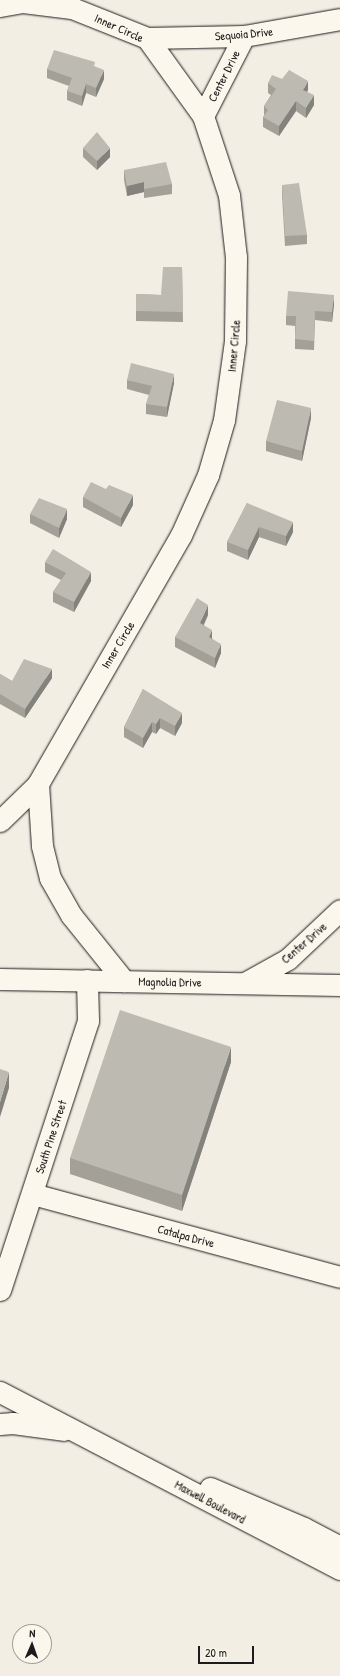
<!DOCTYPE html>
<style>
body{margin:0}
#map{position:relative;width:340px;height:1676px;overflow:hidden;background:#f2eee4;font-family:"Patrick Hand",sans-serif}
div>[style]{position:absolute}
[style*='--x']{left:calc(var(--x)*1px);top:calc(var(--y)*1px);width:calc(var(--w)*1px);rotate:calc(var(--a)*1deg)}
.roads{filter:drop-shadow(0 0 1px #1c1c1c) drop-shadow(0 0 1px #1c1c1c)}
.minor>*{height:21px;margin:-10.5px;padding:0 10.5px;transform-origin:10.5px;border-radius:10.5px;background:#fbf7ec}
.wall>*{inset:0;background:#a3a098}
.shaded-wall>*{inset:0;background:#84827c}
.building>*{inset:0;background:#bdbab1}
span{translate:-50% -50%;white-space:nowrap;text-align:center;line-height:1.15;-webkit-text-stroke:3px #fbf7ec;paint-order:stroke}
.street-label{font-size:12px;color:#1c1c1c}
.north{position:absolute;left:12px;top:1624px;width:40px;height:40px;box-sizing:border-box;background:#fbf7ec;border:1px solid #a29f99;border-radius:50%;rotate:2deg;font-size:11px;font-weight:700;line-height:16px;text-align:center;color:#1c1c1c}
.north::after{content:'';display:block;margin:auto;width:14px;height:18px;background:#1c1c1c;clip-path:polygon(50% 0,100% 100%,50% 72%,0 100%)}
.scale{position:absolute;left:198px;top:1646px;width:56px;height:18px;box-sizing:border-box;border:2px solid #1c1c1c;border-top:0;padding-left:5px;font-size:12px;line-height:14px;white-space:nowrap;color:#1c1c1c;-webkit-text-stroke:3px #fbf7ec;paint-order:stroke}
</style>
<div id="map">
<div class="roads">
<div class="minor">
<i style="--x:0;--y:6;--w:23;--a:-10"></i>
<i style="--x:23;--y:2;--w:49;--a:7"></i>
<i style="--x:72;--y:8;--w:81;--a:21.8"></i>
<i style="--x:147;--y:38;--w:96;--a:54.3"></i>
<i style="--x:203;--y:116;--w:83;--a:71.8"></i>
<i style="--x:229;--y:195;--w:62;--a:83.6"></i>
<i style="--x:236;--y:257;--w:84;--a:90.7"></i>
<i style="--x:235;--y:341;--w:80;--a:97.9"></i>
<i style="--x:224;--y:420;--w:57;--a:106.2"></i>
<i style="--x:208;--y:475;--w:66;--a:114.2"></i>
<i style="--x:181;--y:535;--w:287;--a:119.9"></i>
<i style="--x:38;--y:784;--w:62;--a:86.3"></i>
<i style="--x:42;--y:846;--w:33;--a:76"></i>
<i style="--x:50;--y:878;--w:43;--a:60.4"></i>
<i style="--x:71;--y:915;--w:85;--a:51.2"></i>
<i style="--x:147;--y:38;--w:97;--a:-1.2"></i>
<i style="--x:244;--y:36;--w:97;--a:-10"></i>
<i style="--x:203;--y:116;--w:90;--a:-62.9"></i>
<i style="--x:0;--y:821;--w:53;--a:-44.2"></i>
<i style="--x:0;--y:979;--w:340;--a:1"></i>
<i style="--x:245;--y:983;--w:49;--a:-29.2"></i>
<i style="--x:288;--y:959;--w:71;--a:-43.3"></i>
<i style="--x:33;--y:1194;--w:318;--a:15.1"></i>
<i style="--x:0;--y:1290;--w:283;--a:-71.9"></i>
<i style="--x:88;--y:1021;--w:41;--a:-91.4"></i>
<i style="--x:0;--y:1392;--w:383;--a:27.5"></i>
<i style="--x:0;--y:1424;--w:13;--a:-4"></i>
<i style="--x:13;--y:1423;--w:51;--a:7.8"></i>
<i style="--x:210;--y:1488;--w:102;--a:23.1"></i>
<i style="--x:304;--y:1528;--w:41;--a:27.8"></i>
</div>
</div>
<div class="wall">
<i style="clip-path:polygon(95px 67px,104px 79px,96px 97px,86px 93px,82px 106px,67px 100px,67px 91px,69px 86px,47px 78px,47px 69px)"></i>
<i style="clip-path:polygon(282px 79px,308px 90px,307px 92px,314px 105px,306px 118px,296px 111px,279px 136px,263px 127px,263px 117px,264px 116px,264px 106px,271px 95px,268px 93px,268px 83px)"></i>
<i style="clip-path:polygon(83px 148px,110px 157px,97px 170px,83px 157px)"></i>
<i style="clip-path:polygon(124px 170px,172px 184px,172px 194px,144px 198px,144px 192px,127px 196px,124px 180px)"></i>
<i style="clip-path:polygon(282px 185px,307px 235px,307px 244px,285px 246px,282px 195px)"></i>
<i style="clip-path:polygon(182px 267px,183px 322px,136px 321px,136px 294px,161px 295px)"></i>
<i style="clip-path:polygon(334px 304px,332px 322px,315px 320px,314px 350px,295px 349px,295px 326px,286px 325px,286px 316px)"></i>
<i style="clip-path:polygon(127px 380px,174px 383px,167px 417px,146px 414px,146px 404px,149px 395px,127px 389px)"></i>
<i style="clip-path:polygon(311px 418px,302px 461px,266px 451px,266px 441px)"></i>
<i style="clip-path:polygon(83px 497px,133px 505px,121px 527px,83px 507px)"></i>
<i style="clip-path:polygon(247px 503px,293px 532px,286px 546px,259px 537px,248px 560px,227px 551px,227px 542px)"></i>
<i style="clip-path:polygon(30px 514px,67px 519px,59px 538px,30px 523px)"></i>
<i style="clip-path:polygon(45px 562px,91px 581px,74px 612px,53px 602px,53px 592px,61px 580px,45px 572px)"></i>
<i style="clip-path:polygon(208px 615px,204px 625px,221px 653px,215px 668px,175px 647px,175px 637px)"></i>
<i style="clip-path:polygon(0 674px,12px 681px,52px 678px,25px 718px,0 704px)"></i>
<i style="clip-path:polygon(143px 689px,182px 723px,175px 736px,160px 728px,156px 734px,152px 732px,143px 748px,124px 737px,124px 727px)"></i>
<i style="clip-path:polygon(231px 1062px,182px 1211px,70px 1174px,70px 1158px)"></i>
</div>
<div class="shaded-wall">
<i style="clip-path:polygon(104px 70px,104px 79px,96px 97px,96px 88px)"></i>
<i style="clip-path:polygon(308px 81px,308px 90px,303px 100px,303px 90px)"></i>
<i style="clip-path:polygon(86px 84px,86px 93px,82px 106px,82px 96px)"></i>
<i style="clip-path:polygon(314px 95px,314px 105px,306px 118px,306px 108px)"></i>
<i style="clip-path:polygon(296px 101px,296px 111px,279px 136px,279px 126px)"></i>
<i style="clip-path:polygon(110px 148px,110px 157px,97px 170px,97px 161px)"></i>
<i style="clip-path:polygon(144px 182px,144px 192px,127px 196px,127px 186px)"></i>
<i style="clip-path:polygon(334px 295px,334px 304px,332px 322px,332px 312px)"></i>
<i style="clip-path:polygon(174px 374px,174px 383px,167px 417px,167px 407px)"></i>
<i style="clip-path:polygon(311px 408px,311px 418px,302px 461px,302px 451px)"></i>
<i style="clip-path:polygon(133px 495px,133px 505px,121px 527px,121px 518px)"></i>
<i style="clip-path:polygon(67px 509px,67px 519px,59px 538px,59px 528px)"></i>
<i style="clip-path:polygon(293px 522px,293px 532px,286px 546px,286px 536px)"></i>
<i style="clip-path:polygon(259px 527px,259px 537px,248px 560px,248px 550px)"></i>
<i style="clip-path:polygon(91px 572px,91px 581px,74px 612px,74px 602px)"></i>
<i style="clip-path:polygon(208px 605px,208px 615px,200px 632px,200px 623px)"></i>
<i style="clip-path:polygon(212px 630px,212px 639px,209px 637px)"></i>
<i style="clip-path:polygon(221px 644px,221px 653px,215px 668px,215px 658px)"></i>
<i style="clip-path:polygon(52px 669px,52px 678px,25px 718px,25px 709px)"></i>
<i style="clip-path:polygon(182px 713px,182px 723px,175px 736px,175px 726px)"></i>
<i style="clip-path:polygon(160px 718px,160px 728px,156px 734px,156px 724px)"></i>
<i style="clip-path:polygon(152px 722px,152px 732px,143px 748px,143px 738px)"></i>
<i style="clip-path:polygon(231px 1047px,231px 1062px,182px 1211px,182px 1195px)"></i>
<i style="clip-path:polygon(9px 1072px,9px 1088px,0 1117px,0 1102px)"></i>
</div>
<div class="building">
<i style="clip-path:polygon(54px 50px,95px 62px,94px 66px,104px 70px,96px 88px,86px 84px,82px 96px,67px 91px,72px 78px,47px 69px)"></i>
<i style="clip-path:polygon(289px 70px,308px 81px,303px 90px,314px 95px,306px 108px,296px 101px,279px 126px,263px 117px,268px 110px,264px 106px,276px 89px,268px 83px,272px 75px,282px 79px)"></i>
<i style="clip-path:polygon(97px 132px,110px 148px,97px 161px,83px 148px)"></i>
<i style="clip-path:polygon(166px 162px,172px 184px,144px 189px,144px 182px,127px 186px,124px 170px)"></i>
<i style="clip-path:polygon(299px 183px,307px 235px,285px 236px,282px 185px)"></i>
<i style="clip-path:polygon(163px 267px,182px 267px,183px 312px,136px 311px,136px 294px,161px 295px)"></i>
<i style="clip-path:polygon(288px 291px,334px 295px,332px 312px,315px 311px,314px 341px,295px 339px,296px 316px,286px 316px)"></i>
<i style="clip-path:polygon(131px 363px,174px 374px,167px 407px,146px 404px,152px 386px,127px 380px)"></i>
<i style="clip-path:polygon(277px 400px,311px 408px,302px 451px,266px 441px)"></i>
<i style="clip-path:polygon(91px 482px,106px 489px,109px 485px,133px 495px,121px 518px,83px 497px)"></i>
<i style="clip-path:polygon(39px 498px,67px 509px,59px 528px,30px 514px)"></i>
<i style="clip-path:polygon(247px 503px,293px 522px,286px 536px,259px 527px,248px 550px,227px 542px)"></i>
<i style="clip-path:polygon(53px 549px,91px 572px,74px 602px,53px 592px,66px 573px,45px 562px)"></i>
<i style="clip-path:polygon(197px 598px,208px 605px,200px 623px,212px 630px,209px 637px,221px 644px,215px 658px,175px 637px)"></i>
<i style="clip-path:polygon(24px 659px,52px 669px,25px 709px,0 694px,0 674px,12px 681px)"></i>
<i style="clip-path:polygon(143px 689px,182px 713px,175px 726px,160px 718px,156px 724px,152px 722px,143px 738px,124px 727px)"></i>
<i style="clip-path:polygon(120px 1010px,231px 1047px,182px 1195px,70px 1158px)"></i>
<i style="clip-path:polygon(0 1069px,9px 1072px,0 1102px)"></i>
</div>
<div class="street-label">
<span style="left:119px;top:28px;rotate:24deg">Inner Circle</span>
<span style="left:244px;top:34px;rotate:-5deg">Sequoia Drive</span>
<span style="left:224px;top:76px;rotate:-63deg">Center Drive</span>
<span style="left:234px;top:346px;rotate:-85deg">Inner Circle</span>
<span style="left:118px;top:645px;rotate:-59deg">Inner Circle</span>
<span style="left:304px;top:943px;rotate:-41deg">Center Drive</span>
<span style="left:170px;top:982px;rotate:1deg">Magnolia Drive</span>
<span style="left:51px;top:1137px;rotate:-72deg">South Pine Street</span>
<span style="left:186px;top:1236px;rotate:15deg">Catalpa Drive</span>
<span style="left:210px;top:1502px;rotate:28deg">Maxwell Boulevard</span>
</div>
<div class="north">N</div>
<div class="scale">20 m</div>
</div>
